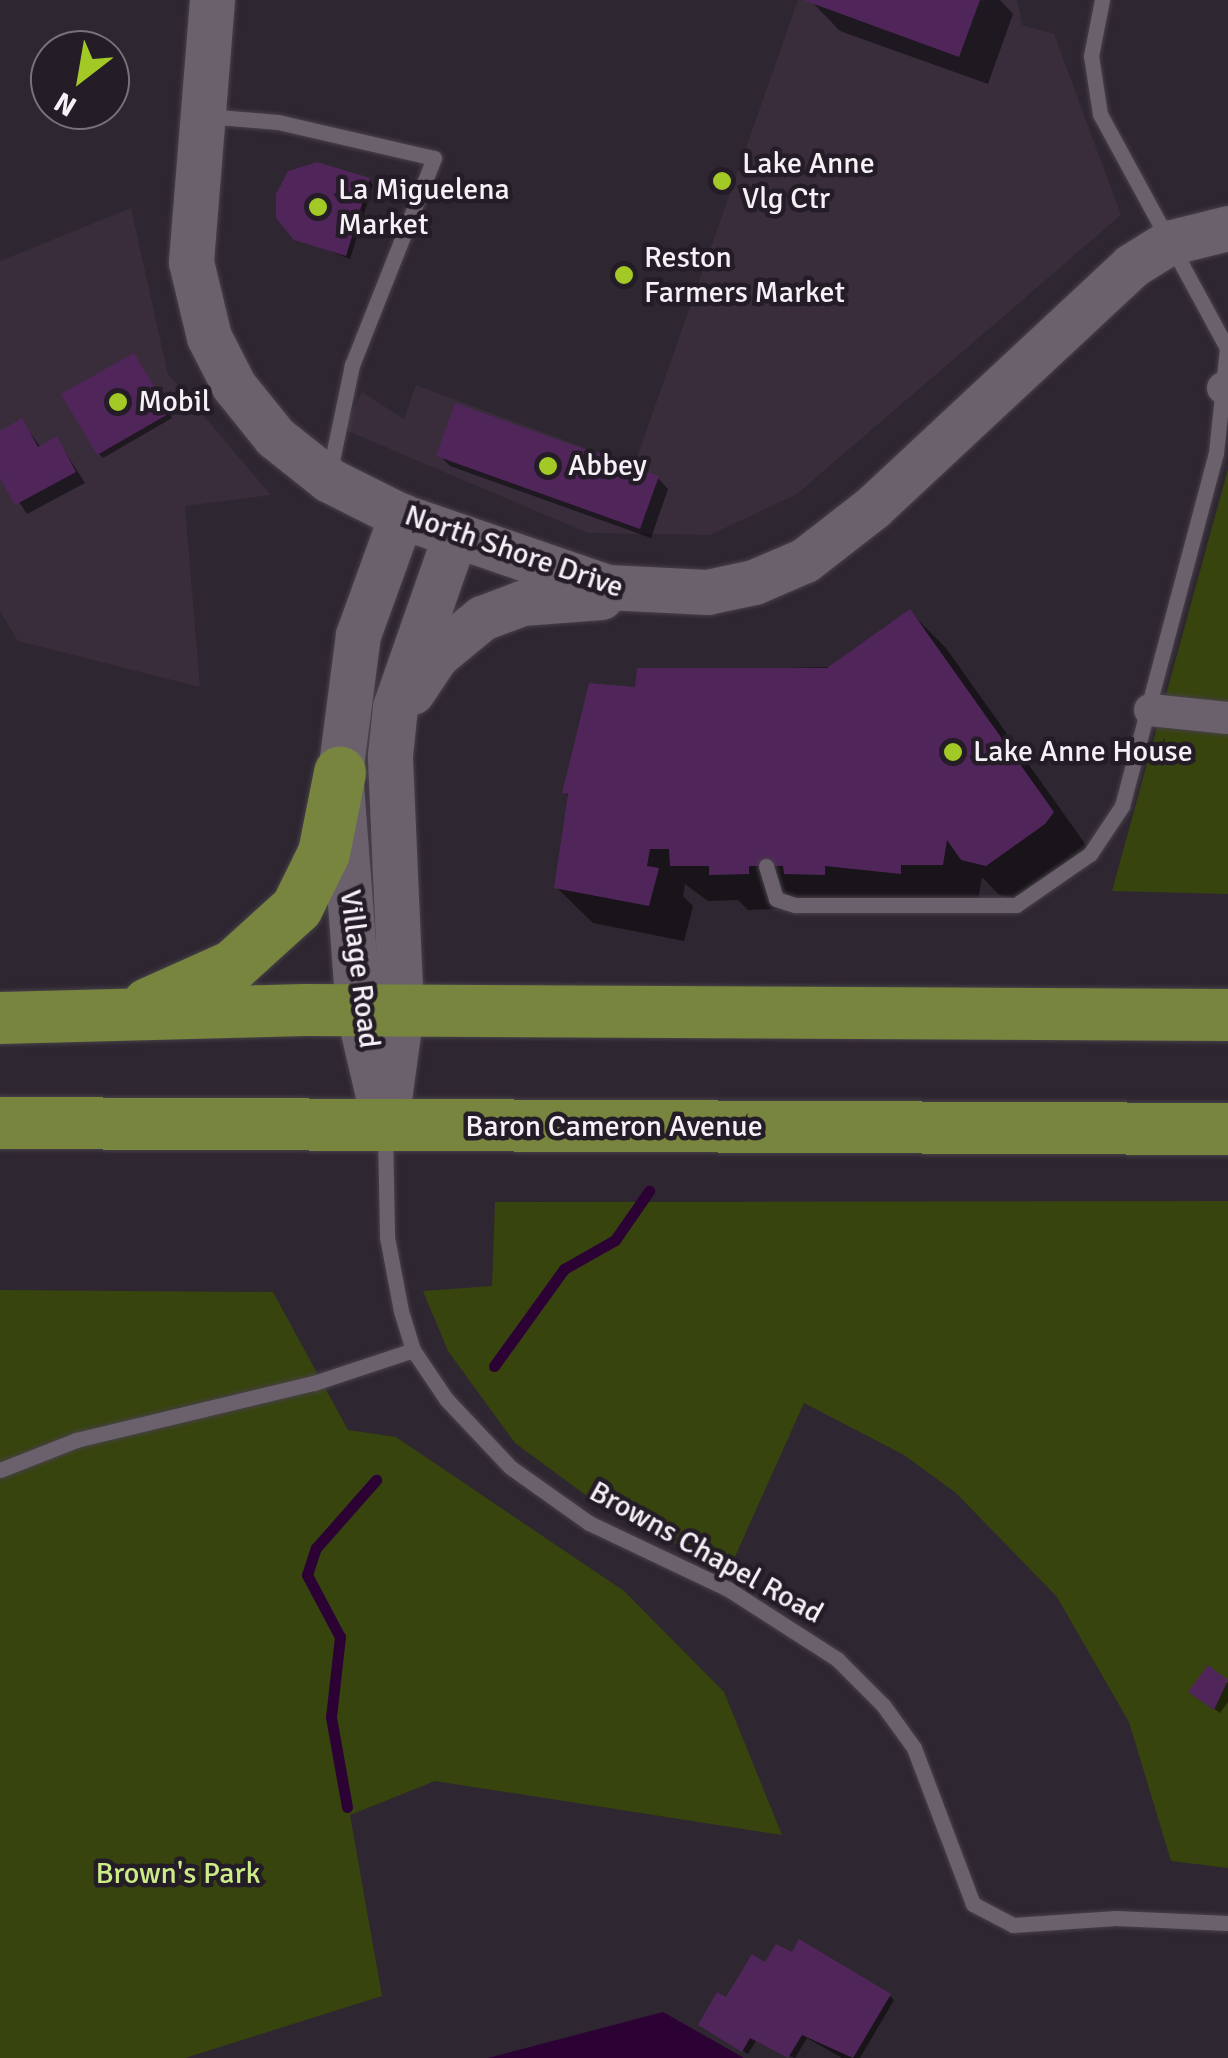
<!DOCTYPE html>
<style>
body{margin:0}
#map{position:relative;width:1228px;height:2058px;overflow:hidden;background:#2e2630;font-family:Signika,sans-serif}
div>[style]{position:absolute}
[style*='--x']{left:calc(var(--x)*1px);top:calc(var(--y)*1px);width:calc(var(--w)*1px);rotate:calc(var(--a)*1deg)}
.built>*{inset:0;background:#392d3c}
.green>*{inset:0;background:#37440e}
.water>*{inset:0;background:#2c0235}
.shadow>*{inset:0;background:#0007}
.stream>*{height:11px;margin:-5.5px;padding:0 5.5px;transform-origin:5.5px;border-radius:5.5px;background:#2c0235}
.building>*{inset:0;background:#50265a}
.roads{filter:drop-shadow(0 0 2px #474149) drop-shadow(0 0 2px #474149)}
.lane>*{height:15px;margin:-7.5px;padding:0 7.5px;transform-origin:7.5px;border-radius:7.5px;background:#6b616d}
.street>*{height:32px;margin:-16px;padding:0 16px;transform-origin:16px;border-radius:16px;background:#6b616d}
.secondary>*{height:45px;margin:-22.5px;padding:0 22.5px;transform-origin:22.5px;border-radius:22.5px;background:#6b616d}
.primary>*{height:52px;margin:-26px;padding:0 26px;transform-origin:26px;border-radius:26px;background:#78853e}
.dots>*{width:28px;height:28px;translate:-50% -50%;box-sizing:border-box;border:5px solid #241c26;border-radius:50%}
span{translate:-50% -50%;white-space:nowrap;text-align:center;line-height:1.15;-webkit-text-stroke:9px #241c26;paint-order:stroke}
.poi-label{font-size:30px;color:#f6f1f7}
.left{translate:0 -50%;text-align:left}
.street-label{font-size:30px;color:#f6f1f7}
.park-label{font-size:30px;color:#cdeb87}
.north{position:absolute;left:30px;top:30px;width:100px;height:100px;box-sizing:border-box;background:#241c26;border:2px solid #78717a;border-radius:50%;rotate:211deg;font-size:28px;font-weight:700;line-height:40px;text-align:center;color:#f6f1f7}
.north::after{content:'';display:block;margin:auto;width:35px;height:45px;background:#a3c926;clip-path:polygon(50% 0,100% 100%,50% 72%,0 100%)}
</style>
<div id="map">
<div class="built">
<i style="clip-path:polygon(798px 0,1017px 0,1022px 25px,1054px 34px,1121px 215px,797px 494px,710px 535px,588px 533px,343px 429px,362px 392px,404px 419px,416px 385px,634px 466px)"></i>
<i style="clip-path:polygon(131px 208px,168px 374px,271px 495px,185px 506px,200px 687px,18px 641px,0 611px,0 261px)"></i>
</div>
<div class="green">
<i style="clip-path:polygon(1228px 469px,1228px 894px,1112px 891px)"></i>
<i style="clip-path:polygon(1228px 1201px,1228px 1868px,1171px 1861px,1129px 1722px,1057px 1597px,956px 1493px,904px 1455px,804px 1403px,729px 1570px,606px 1510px,515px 1443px,448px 1351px,423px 1291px,492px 1286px,495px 1202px)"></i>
<i style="clip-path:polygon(0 1290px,273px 1292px,348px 1430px,396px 1437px,624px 1591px,724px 1692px,782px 1835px,435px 1781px,350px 1815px,382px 1996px,185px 2058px,0 2058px)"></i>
</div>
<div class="water">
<i style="clip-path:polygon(663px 2012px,744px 2058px,488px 2058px)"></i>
</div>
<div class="shadow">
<i style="clip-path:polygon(1000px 0,1013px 14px,988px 84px,840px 31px,812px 2px)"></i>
<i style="clip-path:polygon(369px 180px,373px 185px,350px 259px,291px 235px)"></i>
<i style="clip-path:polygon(138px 360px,172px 418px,103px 458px,99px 454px)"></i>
<i style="clip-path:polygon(22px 421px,41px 448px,57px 439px,85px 483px,27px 514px,0 473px,0 433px)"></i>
<i style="clip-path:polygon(439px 455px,658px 478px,668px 489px,651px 538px,450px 466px)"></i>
<i style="clip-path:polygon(910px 612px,946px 648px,1088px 848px,1023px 900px,999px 895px,982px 877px,978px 900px,748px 910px,738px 900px,708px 901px,685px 884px,683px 896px,693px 906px,684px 941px,593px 923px,557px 888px,570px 798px,565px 793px,646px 695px,639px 671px,832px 667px)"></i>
<i style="clip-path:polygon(1208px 1669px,1228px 1683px,1228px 1702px,1220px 1713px,1196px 1696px)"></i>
<i style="clip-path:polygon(766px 1965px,890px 1996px,894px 2000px,860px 2058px,842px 2058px,807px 2038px,795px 2058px,756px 2041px,748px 2054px,705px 2029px)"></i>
</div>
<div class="stream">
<i style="--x:494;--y:1366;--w:120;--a:-54.2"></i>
<i style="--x:564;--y:1269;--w:59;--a:-29.6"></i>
<i style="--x:615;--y:1240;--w:60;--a:-55.2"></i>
<i style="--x:347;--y:1807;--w:91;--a:-100.1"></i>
<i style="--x:331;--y:1717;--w:81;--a:-83.6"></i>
<i style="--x:340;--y:1637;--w:70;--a:-118"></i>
<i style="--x:307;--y:1575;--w:28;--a:-72"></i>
<i style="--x:316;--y:1548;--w:91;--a:-48.6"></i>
</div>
<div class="building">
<i style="clip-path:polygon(803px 0,980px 0,959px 57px)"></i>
<i style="clip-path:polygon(317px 162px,370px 178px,346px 256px,294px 240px,276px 218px,276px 194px,288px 171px)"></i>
<i style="clip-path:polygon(134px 353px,170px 413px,97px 455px,61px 394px)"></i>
<i style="clip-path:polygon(455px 403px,659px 476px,640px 529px,436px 456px)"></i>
<i style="clip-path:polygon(22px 418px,38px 447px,57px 436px,76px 472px,15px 505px,0 478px,0 431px)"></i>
<i style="clip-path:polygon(910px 609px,1054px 812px,1045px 824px,986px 866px,961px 860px,947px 840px,943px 865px,901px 865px,901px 874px,825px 866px,825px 875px,784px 874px,783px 866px,749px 866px,749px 874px,709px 875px,709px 866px,670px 866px,669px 849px,650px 849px,647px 866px,659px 868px,649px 906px,554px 888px,568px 794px,562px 793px,589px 683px,635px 687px,637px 668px,827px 668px)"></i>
<i style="clip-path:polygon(1208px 1665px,1228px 1680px,1214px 1710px,1188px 1692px)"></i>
<i style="clip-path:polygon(799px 1939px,891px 1994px,853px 2058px,802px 2035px,788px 2058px,750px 2038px,742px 2052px,698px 2025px,717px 1992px,726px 1997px,752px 1954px,765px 1962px,776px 1944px,792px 1952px)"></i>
</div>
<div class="roads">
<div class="lane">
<i style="--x:206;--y:116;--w:72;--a:4.8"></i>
<i style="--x:278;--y:122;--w:160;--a:13"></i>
<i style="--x:434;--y:158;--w:223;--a:111.6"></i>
<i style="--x:352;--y:365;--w:107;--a:101.8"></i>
<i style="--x:766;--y:866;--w:34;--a:73"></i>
<i style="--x:776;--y:899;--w:20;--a:18"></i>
<i style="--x:795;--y:905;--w:221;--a:0"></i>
<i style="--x:1016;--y:905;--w:90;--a:-34.6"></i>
<i style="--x:1090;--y:854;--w:58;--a:-56.3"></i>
<i style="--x:1122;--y:806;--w:365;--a:-75.1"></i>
<i style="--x:1216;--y:453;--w:106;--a:-84"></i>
<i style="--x:1227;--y:348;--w:266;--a:-118.5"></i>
<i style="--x:1100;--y:114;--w:59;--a:-98.8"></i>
<i style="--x:1091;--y:56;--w:57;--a:-78.9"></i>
<i style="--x:385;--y:1130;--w:107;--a:88.9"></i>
<i style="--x:387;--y:1237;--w:75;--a:79.3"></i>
<i style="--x:401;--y:1311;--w:41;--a:72.9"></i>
<i style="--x:413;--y:1350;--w:59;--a:56"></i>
<i style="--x:446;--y:1399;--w:93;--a:46.7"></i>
<i style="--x:510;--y:1467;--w:97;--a:35.3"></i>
<i style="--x:589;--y:1523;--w:154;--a:25.4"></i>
<i style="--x:728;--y:1589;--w:130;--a:32.7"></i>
<i style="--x:837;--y:1659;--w:65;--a:45"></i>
<i style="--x:883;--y:1705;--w:53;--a:54.2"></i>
<i style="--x:914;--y:1748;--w:167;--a:69.3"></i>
<i style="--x:973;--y:1904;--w:45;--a:27.7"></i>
<i style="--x:1013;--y:1925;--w:103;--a:-3.9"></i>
<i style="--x:1116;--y:1918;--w:112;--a:2.6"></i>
<i style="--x:0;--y:1470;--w:82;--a:-21.5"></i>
<i style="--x:76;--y:1440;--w:245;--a:-13.5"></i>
<i style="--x:314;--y:1383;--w:104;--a:-18.4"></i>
</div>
<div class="street">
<i style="--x:1223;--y:388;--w:5;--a:0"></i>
<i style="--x:1150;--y:710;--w:78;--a:5.9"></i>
</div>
<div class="secondary">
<i style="--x:212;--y:0;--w:263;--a:94.6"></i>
<i style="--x:191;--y:262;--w:77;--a:76.5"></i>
<i style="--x:209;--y:337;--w:55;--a:63"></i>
<i style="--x:234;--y:386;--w:65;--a:51.2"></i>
<i style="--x:275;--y:437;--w:69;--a:38.5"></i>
<i style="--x:329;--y:480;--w:80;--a:26.6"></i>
<i style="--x:401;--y:516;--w:218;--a:19"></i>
<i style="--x:607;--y:587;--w:100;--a:2.9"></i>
<i style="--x:707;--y:592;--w:48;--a:-12"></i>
<i style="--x:754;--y:582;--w:56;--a:-23.3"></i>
<i style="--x:805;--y:560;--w:86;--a:-37.9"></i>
<i style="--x:873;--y:507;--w:353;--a:-43"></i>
<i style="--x:1131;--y:266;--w:44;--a:-31.9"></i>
<i style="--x:1168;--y:243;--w:62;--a:-14"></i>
<i style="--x:412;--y:692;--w:43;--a:-56.3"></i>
<i style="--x:436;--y:656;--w:60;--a:-39.6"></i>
<i style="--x:482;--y:618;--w:43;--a:-20.6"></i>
<i style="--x:522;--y:603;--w:79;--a:-4.3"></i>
<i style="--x:389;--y:1099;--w:89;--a:-82.2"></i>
<i style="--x:401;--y:1011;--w:256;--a:-92.5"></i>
<i style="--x:390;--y:755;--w:48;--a:-84.1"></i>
<i style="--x:395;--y:707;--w:181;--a:-70.7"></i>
<i style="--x:385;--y:1126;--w:119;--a:-103.1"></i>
<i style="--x:358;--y:1010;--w:238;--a:-94.3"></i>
<i style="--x:340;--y:773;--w:139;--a:-82.6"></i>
<i style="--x:358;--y:635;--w:127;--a:-70.1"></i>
</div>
<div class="primary">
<i style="--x:148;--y:1004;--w:93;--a:-24.1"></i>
<i style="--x:233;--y:966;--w:86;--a:-42.2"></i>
<i style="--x:297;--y:908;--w:61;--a:-63.9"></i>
<i style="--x:324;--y:853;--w:82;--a:-78.7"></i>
<i style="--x:0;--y:1018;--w:306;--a:-1.5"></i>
<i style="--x:306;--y:1010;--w:922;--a:0.31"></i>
<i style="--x:0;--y:1123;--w:1228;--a:0.28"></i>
</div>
</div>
<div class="dots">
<i style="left:722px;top:181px;background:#a3c926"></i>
<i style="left:318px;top:207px;background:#a3c926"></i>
<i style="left:624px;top:275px;background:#a3c926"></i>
<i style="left:118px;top:402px;background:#a3c926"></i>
<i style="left:548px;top:466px;background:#a3c926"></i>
<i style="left:953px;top:752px;background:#a3c926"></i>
</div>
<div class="poi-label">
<span class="left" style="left:742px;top:181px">Lake Anne<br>Vlg Ctr</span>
<span class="left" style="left:338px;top:207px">La Miguelena<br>Market</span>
<span class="left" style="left:644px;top:275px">Reston<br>Farmers Market</span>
<span class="left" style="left:138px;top:402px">Mobil</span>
<span class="left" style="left:568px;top:466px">Abbey</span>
<span class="left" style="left:973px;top:752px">Lake Anne House</span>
</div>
<div class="street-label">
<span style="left:514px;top:552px;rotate:19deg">North Shore Drive</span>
<span style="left:359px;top:969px;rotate:83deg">Village Road</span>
<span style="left:614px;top:1127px">Baron Cameron Avenue</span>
<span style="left:706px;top:1553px;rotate:29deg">Browns Chapel Road</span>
</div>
<div class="park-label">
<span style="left:178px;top:1874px">Brown's Park</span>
</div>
<div class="north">N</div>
</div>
